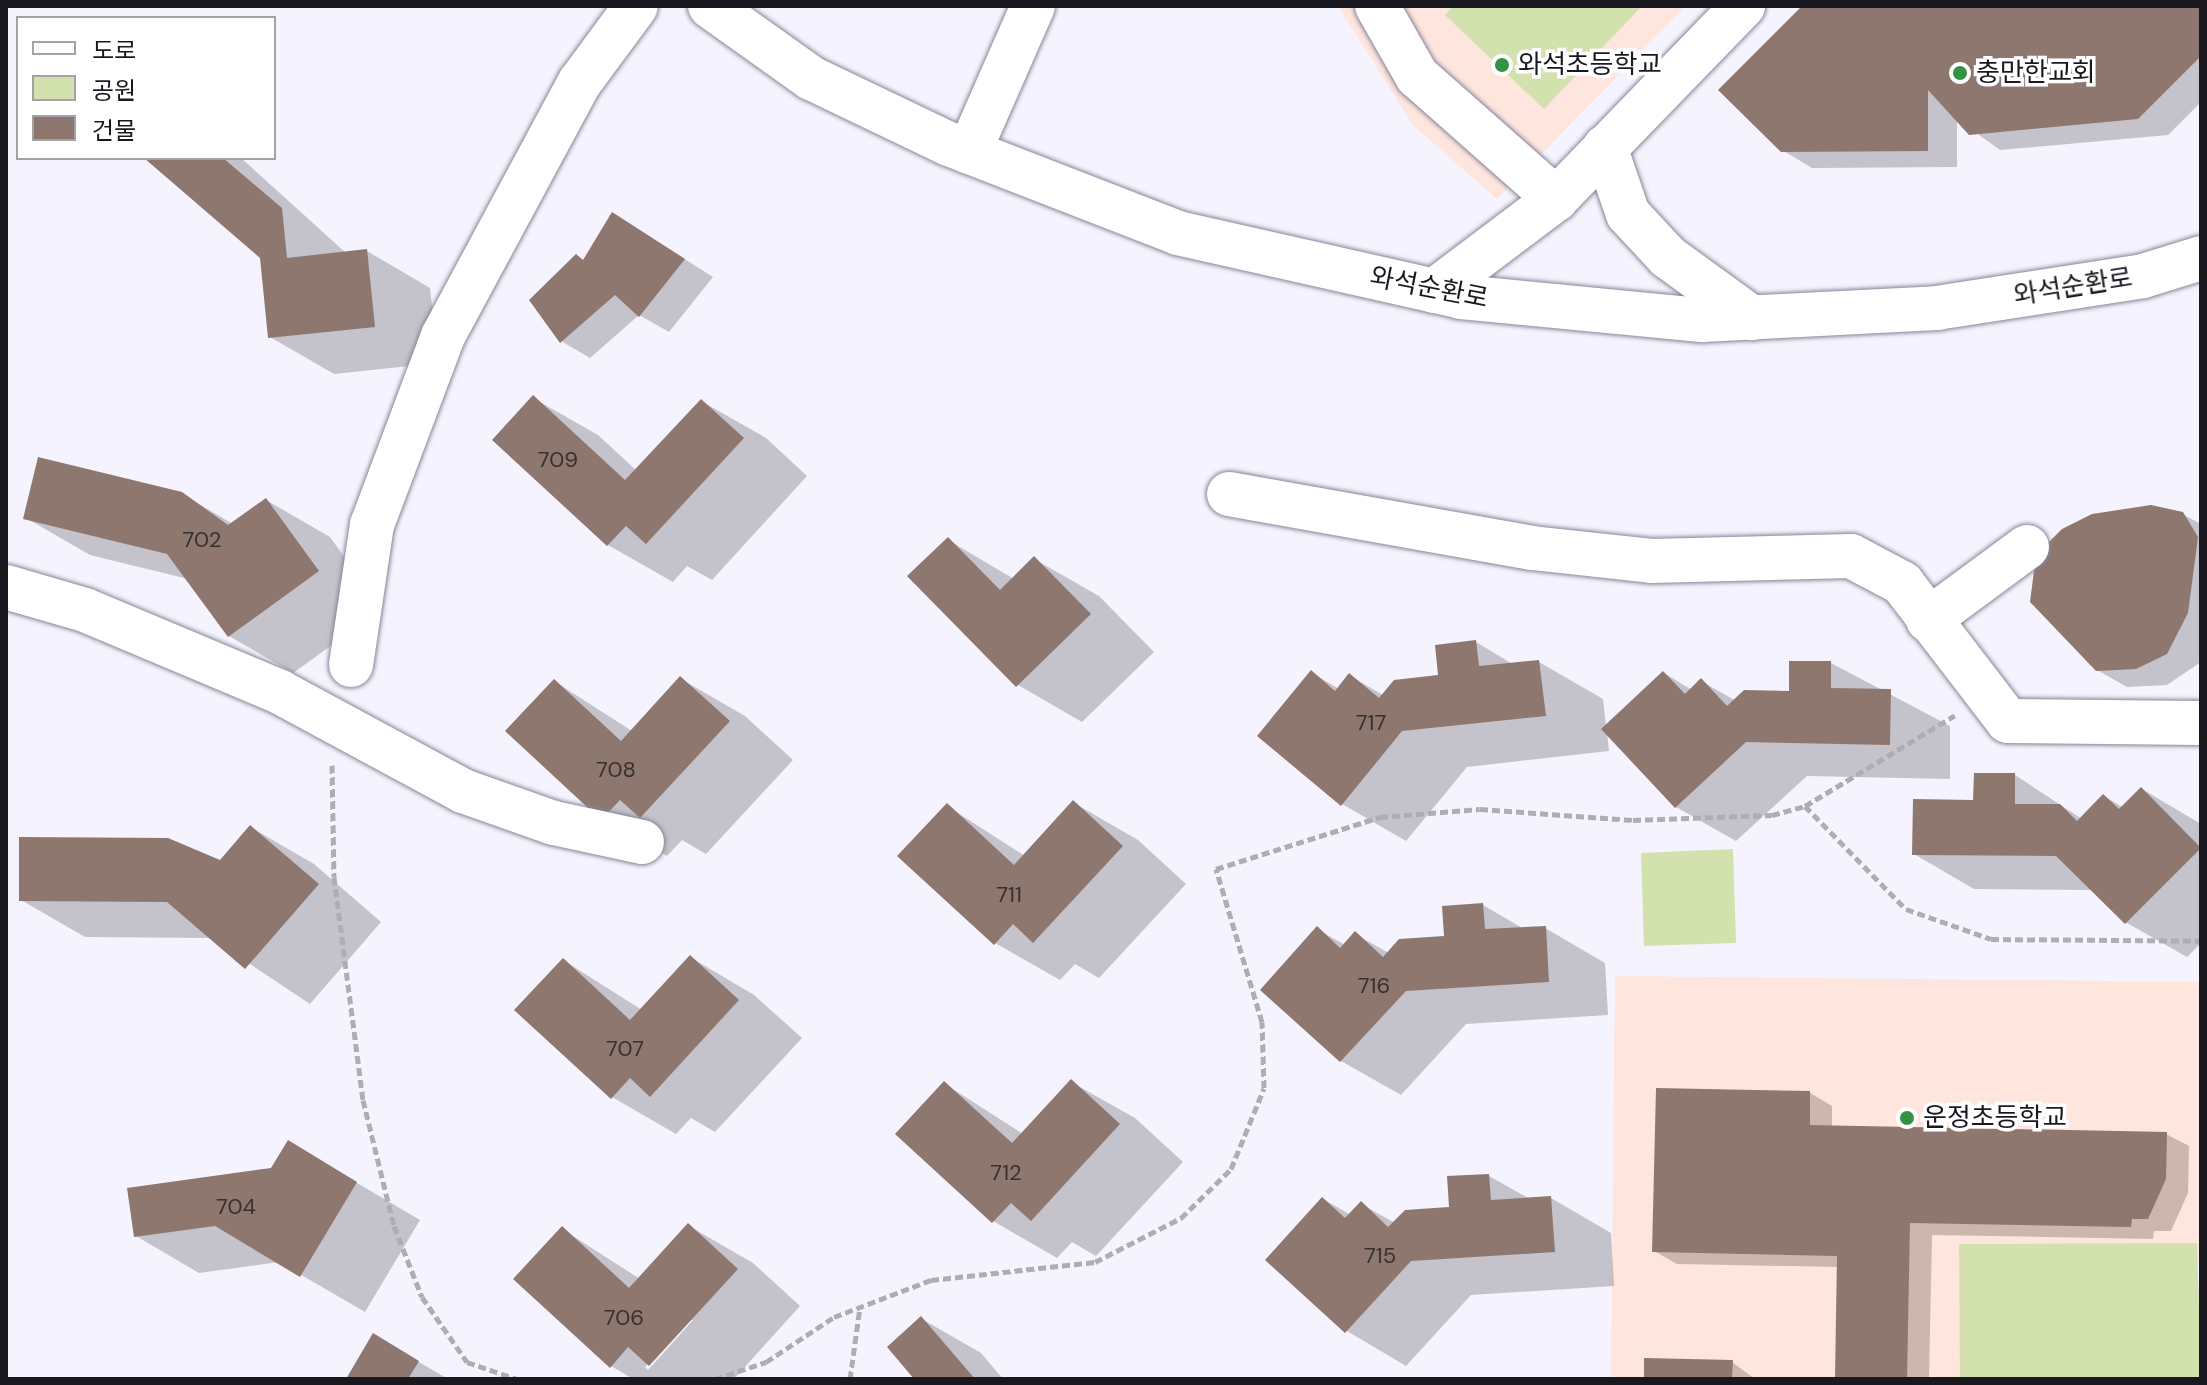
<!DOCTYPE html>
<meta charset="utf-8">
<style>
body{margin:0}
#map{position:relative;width:2207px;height:1385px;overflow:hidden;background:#f5f3fd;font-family:"DM Sans","Noto Sans KR",sans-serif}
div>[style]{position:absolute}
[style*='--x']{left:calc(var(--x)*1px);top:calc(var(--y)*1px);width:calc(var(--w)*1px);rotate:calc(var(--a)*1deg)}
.education>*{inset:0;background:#fee5dd}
.green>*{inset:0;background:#d3e1ae}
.shadow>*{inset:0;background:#0003}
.building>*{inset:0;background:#8e776f}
.path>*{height:5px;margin-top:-2.5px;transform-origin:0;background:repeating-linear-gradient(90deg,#aeacb5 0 8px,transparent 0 12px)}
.roads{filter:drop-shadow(0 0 2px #88859a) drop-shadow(0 0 2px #88859a)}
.minor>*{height:44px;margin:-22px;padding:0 22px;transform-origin:22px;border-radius:22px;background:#fff}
.dots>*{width:22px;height:22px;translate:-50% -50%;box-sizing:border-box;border:4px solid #fff;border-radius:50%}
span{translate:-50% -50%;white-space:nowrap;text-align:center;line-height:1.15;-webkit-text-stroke:7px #fff;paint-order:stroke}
.number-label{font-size:22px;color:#363033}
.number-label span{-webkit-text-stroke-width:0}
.poi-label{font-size:26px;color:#19181f}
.left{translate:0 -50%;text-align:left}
.street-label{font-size:26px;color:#19181f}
.frame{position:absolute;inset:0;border:8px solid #19181f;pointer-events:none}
.legend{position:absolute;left:16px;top:16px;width:260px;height:144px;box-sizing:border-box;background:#fff;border:2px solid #a3a3a5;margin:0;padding:10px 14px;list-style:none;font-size:24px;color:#19181f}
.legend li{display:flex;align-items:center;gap:16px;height:40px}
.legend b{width:40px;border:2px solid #a3a3a5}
</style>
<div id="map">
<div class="education">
<i style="clip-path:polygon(1338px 6px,1686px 6px,1497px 199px,1413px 125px)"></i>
<i style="clip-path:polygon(1615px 976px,2201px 982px,2201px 1255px,2193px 1274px,2201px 1291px,2201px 1379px,1611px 1379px)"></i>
</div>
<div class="green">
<i style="clip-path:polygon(1453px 6px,1642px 6px,1544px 109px,1445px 15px)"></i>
<i style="clip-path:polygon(1733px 849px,1736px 943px,1644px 946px,1641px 853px)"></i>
<i style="clip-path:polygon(2197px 1243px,2201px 1379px,1960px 1379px,1959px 1244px)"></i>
</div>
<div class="shadow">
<i style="clip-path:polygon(1805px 6px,2201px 6px,2201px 102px,2168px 135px,2000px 150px,1957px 119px,1957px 167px,1812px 168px,1782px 150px)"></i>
<i style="clip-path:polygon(147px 158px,241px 158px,346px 253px,367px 251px,430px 288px,438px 363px,334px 374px,270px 337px,262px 257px)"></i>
<i style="clip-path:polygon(642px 232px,713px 277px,669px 332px,639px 315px,590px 358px,561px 341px,583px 261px)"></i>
<i style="clip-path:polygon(533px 398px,598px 435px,637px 471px,701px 401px,766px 438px,807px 476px,712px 580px,687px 566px,673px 582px,608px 545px,495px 440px)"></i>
<i style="clip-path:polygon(182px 494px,233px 524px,266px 500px,330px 537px,382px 609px,293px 673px,229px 636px,188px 579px,90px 555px,26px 518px)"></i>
<i style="clip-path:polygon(2182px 514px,2201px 524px,2201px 662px,2167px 685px,2127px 687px,2097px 670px)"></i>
<i style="clip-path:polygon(948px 540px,1014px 579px,1034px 559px,1099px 596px,1154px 652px,1082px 722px,1018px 685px)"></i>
<i style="clip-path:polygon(1476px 642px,1514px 665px,1539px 662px,1603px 699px,1606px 726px,1664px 673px,1692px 690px,1701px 681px,1736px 701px,1790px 693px,1831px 663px,1950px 726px,1950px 779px,1807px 776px,1736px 841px,1676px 807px,1607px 732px,1609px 751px,1467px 767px,1406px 841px,1342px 804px,1312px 673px,1339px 689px,1350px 676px,1383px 695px,1440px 677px)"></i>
<i style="clip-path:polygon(681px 679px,745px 716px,793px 760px,706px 854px,682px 840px,667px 856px,603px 818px,554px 681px,632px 731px)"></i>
<i style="clip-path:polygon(2015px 775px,2082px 819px,2104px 796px,2124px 808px,2142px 789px,2201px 824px,2201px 943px,2187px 957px,2127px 923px,2093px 890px,1974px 889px,1914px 854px)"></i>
<i style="clip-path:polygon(1074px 803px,1138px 840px,1186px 884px,1099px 978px,1075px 964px,1060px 980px,995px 943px,947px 806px,1025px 856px)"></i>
<i style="clip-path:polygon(250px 827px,314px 864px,381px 922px,310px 1004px,211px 938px,85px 937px,21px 900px,220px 862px)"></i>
<i style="clip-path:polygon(1483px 905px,1524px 929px,1545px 928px,1605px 963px,1608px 1015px,1466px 1024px,1401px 1095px,1341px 1061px,1317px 929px,1345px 945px,1355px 934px,1389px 953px,1446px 938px)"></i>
<i style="clip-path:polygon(690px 957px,754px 995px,802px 1038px,715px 1132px,691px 1118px,676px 1134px,612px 1097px,563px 960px,642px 1010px)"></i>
<i style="clip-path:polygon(1071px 1082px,1135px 1118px,1183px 1162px,1096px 1256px,1072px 1242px,1057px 1258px,993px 1221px,945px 1084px,1023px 1134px)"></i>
<i style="clip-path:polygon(1810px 1093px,1832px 1106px,1832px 1127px,2166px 1134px,2189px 1146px,2188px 1193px,2171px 1231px,2154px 1231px,2153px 1239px,1932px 1235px,1929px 1379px,1837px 1379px,1839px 1267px,1677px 1264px,1654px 1251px)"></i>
<i style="clip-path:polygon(1489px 1176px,1530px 1199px,1551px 1198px,1611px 1233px,1614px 1286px,1471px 1295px,1406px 1366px,1347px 1331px,1323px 1199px,1351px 1215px,1361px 1204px,1395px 1223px,1451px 1208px)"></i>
<i style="clip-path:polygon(352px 1180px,420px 1220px,365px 1312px,279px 1262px,199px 1273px,136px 1236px)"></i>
<i style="clip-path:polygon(evenodd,689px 1226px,753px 1263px,800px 1306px,734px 1379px,633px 1379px,611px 1366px,562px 1229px,640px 1279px,689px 1226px,688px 1320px,693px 1320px,648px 1370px,645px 1367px,688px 1320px)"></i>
<i style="clip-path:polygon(922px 1319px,981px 1353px,1003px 1379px,917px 1379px)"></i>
<i style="clip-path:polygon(374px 1336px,448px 1379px,348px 1379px)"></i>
<i style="clip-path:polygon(1732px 1362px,1755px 1379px,1646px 1379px)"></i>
</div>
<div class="building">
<i style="clip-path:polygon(1802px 6px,2201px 6px,2201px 56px,2138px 119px,1969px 135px,1928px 90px,1928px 151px,1781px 152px,1718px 90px)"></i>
<i style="clip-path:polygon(144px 158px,223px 158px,282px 208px,287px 258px,367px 249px,375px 327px,268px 338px,260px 258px)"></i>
<i style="clip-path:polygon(612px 212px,685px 259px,639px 317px,615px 295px,560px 343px,529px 300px,576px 254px,583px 260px)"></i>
<i style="clip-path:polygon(533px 395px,625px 480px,701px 399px,744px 438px,646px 544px,626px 526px,607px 546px,492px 440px)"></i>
<i style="clip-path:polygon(38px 457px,182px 492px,228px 525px,266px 498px,319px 571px,228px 637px,167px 554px,23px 519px)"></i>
<i style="clip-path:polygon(2151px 505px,2183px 512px,2198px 537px,2188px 613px,2167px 654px,2136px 669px,2096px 671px,2030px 602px,2036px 555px,2062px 529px,2092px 514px)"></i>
<i style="clip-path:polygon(948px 537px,1000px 590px,1034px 556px,1091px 614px,1016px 687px,907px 576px)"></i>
<i style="clip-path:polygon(1476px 640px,1479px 666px,1539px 660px,1546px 716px,1402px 731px,1341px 806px,1257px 736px,1311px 670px,1335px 691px,1349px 673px,1379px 698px,1394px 680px,1438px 675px,1435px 645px)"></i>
<i style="clip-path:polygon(1789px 661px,1831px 661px,1831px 688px,1891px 689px,1890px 745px,1746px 742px,1675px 808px,1601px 729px,1663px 671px,1685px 694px,1701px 678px,1727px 706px,1744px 690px,1789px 691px)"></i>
<i style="clip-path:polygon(680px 676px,730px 721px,640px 818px,620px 800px,601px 820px,505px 731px,554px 679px,621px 741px)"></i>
<i style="clip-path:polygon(1974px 773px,2015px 773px,2015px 804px,2060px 804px,2077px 821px,2103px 794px,2119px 809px,2141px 787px,2201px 848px,2125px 924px,2056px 856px,1912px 855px,1913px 799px,1973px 800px)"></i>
<i style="clip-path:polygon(1073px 800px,1123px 846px,1033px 943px,1013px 924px,994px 945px,897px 856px,947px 803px,1014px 865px)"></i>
<i style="clip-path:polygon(250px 825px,319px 884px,245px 969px,167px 902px,19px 901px,19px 837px,168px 838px,220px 860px)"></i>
<i style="clip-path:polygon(1483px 903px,1485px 929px,1546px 926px,1549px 982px,1406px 991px,1340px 1062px,1260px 990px,1317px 926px,1340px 948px,1355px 931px,1383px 957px,1399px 939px,1444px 936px,1442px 906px)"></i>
<i style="clip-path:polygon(690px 955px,739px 1000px,650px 1097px,630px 1078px,611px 1099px,514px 1010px,563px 958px,630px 1020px)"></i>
<i style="clip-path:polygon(1071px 1079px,1120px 1124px,1031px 1221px,1011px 1203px,992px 1223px,895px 1134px,944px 1081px,1012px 1143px)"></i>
<i style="clip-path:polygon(1656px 1088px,1810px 1091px,1810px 1125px,2167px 1132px,2166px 1179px,2148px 1219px,2132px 1219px,2131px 1227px,1910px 1223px,1907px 1379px,1835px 1379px,1837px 1256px,1652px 1252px)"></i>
<i style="clip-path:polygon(288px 1140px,357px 1182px,300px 1277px,215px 1226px,134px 1237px,127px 1188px,271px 1168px)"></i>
<i style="clip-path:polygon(1489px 1174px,1491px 1200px,1551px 1196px,1555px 1252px,1411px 1261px,1345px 1333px,1265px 1260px,1322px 1197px,1345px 1218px,1361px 1201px,1388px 1227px,1405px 1210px,1449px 1207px,1447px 1176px)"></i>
<i style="clip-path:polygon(688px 1223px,738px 1269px,649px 1366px,628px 1347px,610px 1368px,513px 1279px,562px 1226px,629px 1288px)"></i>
<i style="clip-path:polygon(921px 1316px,975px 1379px,914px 1379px,887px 1347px)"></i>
<i style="clip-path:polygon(373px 1333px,419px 1361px,408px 1379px,346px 1379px)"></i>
<i style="clip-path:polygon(1644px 1358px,1733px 1360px,1732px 1379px,1644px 1379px)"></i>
</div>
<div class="path">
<i style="--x:332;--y:765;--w:112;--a:89"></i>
<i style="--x:334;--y:877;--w:225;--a:82.6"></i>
<i style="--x:363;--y:1100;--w:130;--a:76.2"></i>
<i style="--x:394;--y:1226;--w:76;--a:68.5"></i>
<i style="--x:422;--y:1297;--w:79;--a:55.3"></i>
<i style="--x:467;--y:1362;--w:53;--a:18.8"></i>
<i style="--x:1805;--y:806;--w:144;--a:45.6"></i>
<i style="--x:1906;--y:909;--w:90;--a:19.4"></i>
<i style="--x:1991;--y:939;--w:210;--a:0.5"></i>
<i style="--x:715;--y:1379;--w:54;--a:-18.4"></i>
<i style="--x:766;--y:1362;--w:82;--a:-33.5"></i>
<i style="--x:834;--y:1317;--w:104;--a:-20.9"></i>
<i style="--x:931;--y:1280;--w:165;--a:-6.3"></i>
<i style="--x:1095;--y:1262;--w:97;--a:-27.1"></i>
<i style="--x:1181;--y:1218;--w:70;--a:-44.4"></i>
<i style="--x:1231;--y:1169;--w:87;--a:-67.8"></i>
<i style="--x:1264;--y:1088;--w:66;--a:-91.7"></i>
<i style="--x:1262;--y:1022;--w:160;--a:-106.7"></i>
<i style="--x:1216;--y:869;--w:172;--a:-17.6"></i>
<i style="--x:1380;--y:817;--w:100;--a:-4.6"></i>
<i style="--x:1480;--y:809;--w:153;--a:4.1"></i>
<i style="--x:1633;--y:820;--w:139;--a:-2.1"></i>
<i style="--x:1772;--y:815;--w:34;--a:-15"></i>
<i style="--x:1805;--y:806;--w:175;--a:-31.2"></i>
<i style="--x:850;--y:1379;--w:73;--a:-82.1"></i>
</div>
<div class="roads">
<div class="minor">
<i style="--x:710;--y:6;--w:124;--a:35.5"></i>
<i style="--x:811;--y:78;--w:153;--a:25.6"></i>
<i style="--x:949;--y:144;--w:246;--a:21.2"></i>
<i style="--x:1178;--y:233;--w:290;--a:12.7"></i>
<i style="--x:1461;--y:297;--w:242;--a:5.5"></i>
<i style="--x:1702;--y:320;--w:235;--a:-2.9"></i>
<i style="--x:1937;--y:308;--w:208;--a:-8.8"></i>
<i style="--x:2143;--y:276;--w:61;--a:-17.2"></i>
<i style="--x:1377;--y:6;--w:81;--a:60.3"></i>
<i style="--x:1417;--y:76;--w:186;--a:41.5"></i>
<i style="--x:1605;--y:147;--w:71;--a:71.1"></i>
<i style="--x:1628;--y:214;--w:59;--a:47.1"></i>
<i style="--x:1668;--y:257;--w:104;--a:36"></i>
<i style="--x:969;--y:152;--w:159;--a:-66.3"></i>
<i style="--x:1434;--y:291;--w:153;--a:-37"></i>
<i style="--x:1556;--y:199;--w:269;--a:-45.9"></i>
<i style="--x:1229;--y:494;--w:308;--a:10.1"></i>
<i style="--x:1532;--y:548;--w:120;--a:6.2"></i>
<i style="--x:1651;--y:561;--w:200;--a:-1.4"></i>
<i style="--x:1851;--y:556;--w:58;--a:27.9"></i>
<i style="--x:1902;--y:583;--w:174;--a:52.5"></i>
<i style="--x:2008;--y:721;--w:193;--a:0.6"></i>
<i style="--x:6;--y:587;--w:82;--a:16.2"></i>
<i style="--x:85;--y:610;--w:212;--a:22.8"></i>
<i style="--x:280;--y:692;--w:208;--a:28.4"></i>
<i style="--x:463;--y:791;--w:96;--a:19.4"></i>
<i style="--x:554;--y:823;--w:90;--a:12.2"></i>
<i style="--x:1928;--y:620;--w:123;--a:-36.4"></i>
<i style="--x:351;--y:665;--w:142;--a:-81.5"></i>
<i style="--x:372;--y:525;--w:202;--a:-69.4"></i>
<i style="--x:443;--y:336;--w:289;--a:-61.7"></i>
<i style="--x:580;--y:82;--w:94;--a:-53.6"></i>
</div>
</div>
<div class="dots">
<i style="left:1502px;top:65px;background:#349245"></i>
<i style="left:1960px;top:73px;background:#349245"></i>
<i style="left:1907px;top:1118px;background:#349245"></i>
</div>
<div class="number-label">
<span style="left:558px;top:460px">709</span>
<span style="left:202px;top:540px">702</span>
<span style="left:1371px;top:723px">717</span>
<span style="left:616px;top:770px">708</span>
<span style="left:1009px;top:895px">711</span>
<span style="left:1374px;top:986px">716</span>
<span style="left:625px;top:1049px">707</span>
<span style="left:1006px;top:1173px">712</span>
<span style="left:236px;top:1207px">704</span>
<span style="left:1380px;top:1256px">715</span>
<span style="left:624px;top:1318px">706</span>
</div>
<div class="poi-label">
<span class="left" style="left:1518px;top:65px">와석초등학교</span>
<span class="left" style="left:1976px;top:73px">충만한교회</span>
<span class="left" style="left:1923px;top:1118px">운정초등학교</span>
</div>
<div class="street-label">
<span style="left:2073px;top:287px;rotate:-9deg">와석순환로</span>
<span style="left:1429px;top:288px;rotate:11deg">와석순환로</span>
</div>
<div class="frame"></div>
<ul class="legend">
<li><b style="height:10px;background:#fff"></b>도로</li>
<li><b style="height:22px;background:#d3e1ae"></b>공원</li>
<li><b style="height:22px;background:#8e776f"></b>건물</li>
</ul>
</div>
